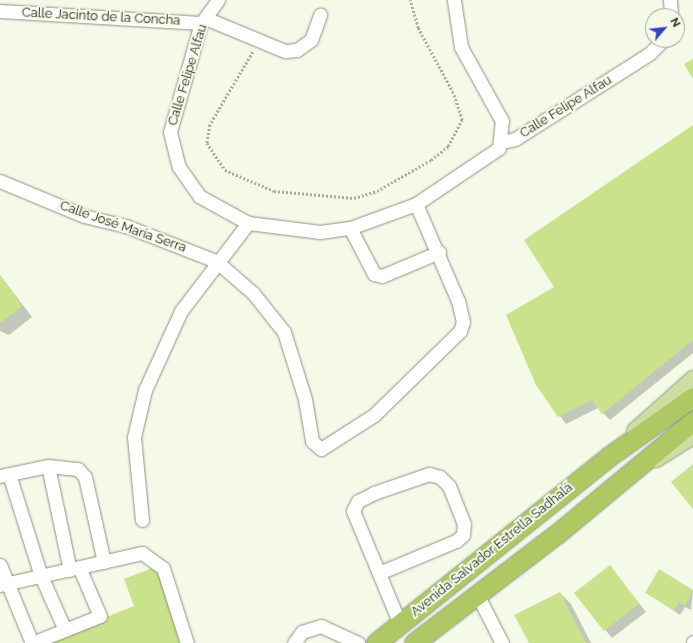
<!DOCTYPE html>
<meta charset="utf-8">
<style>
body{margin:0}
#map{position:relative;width:693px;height:643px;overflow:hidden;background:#f4f9e8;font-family:Raleway,sans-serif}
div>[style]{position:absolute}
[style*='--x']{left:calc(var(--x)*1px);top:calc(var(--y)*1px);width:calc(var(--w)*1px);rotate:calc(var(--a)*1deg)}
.shadow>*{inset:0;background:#0003}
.building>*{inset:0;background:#cbe28c}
.path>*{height:2.5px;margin-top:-1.25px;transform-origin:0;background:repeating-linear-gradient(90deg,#a9ada0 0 2px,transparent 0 4px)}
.roads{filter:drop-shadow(0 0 1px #8d9283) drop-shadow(0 0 1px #8d9283)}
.minor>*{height:13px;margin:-6.5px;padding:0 6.5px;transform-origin:6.5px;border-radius:6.5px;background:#fff}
.major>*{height:16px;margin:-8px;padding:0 8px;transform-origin:8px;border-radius:8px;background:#cedea2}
.highway>*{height:19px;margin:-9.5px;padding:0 9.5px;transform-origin:9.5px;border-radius:9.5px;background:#aec864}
span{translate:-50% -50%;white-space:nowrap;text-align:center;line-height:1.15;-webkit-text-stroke:4px #f4f9e8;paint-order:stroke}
.street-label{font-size:13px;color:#242620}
.north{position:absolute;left:645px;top:8px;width:40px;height:40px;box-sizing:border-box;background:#f4f9e8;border:1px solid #a1a598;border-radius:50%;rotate:62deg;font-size:11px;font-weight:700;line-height:16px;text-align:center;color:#242620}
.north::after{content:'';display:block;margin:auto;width:14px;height:18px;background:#3646b9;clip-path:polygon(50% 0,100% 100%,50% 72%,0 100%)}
</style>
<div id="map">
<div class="shadow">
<i style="clip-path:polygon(693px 126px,693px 353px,610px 420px,598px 408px,566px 424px,537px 385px,555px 287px)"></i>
<i style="clip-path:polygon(0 275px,32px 317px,9px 335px,0 331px)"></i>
<i style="clip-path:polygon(610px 566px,646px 612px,612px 638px,575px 593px)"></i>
<i style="clip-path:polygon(155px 568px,160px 574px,186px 643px,136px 607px)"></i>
<i style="clip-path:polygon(659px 571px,693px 591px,691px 610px,685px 607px,680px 615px,646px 592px)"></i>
<i style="clip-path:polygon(560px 593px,571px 604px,591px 643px,530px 643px)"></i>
</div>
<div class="building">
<i style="clip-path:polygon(693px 59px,693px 79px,684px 64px)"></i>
<i style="clip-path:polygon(693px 125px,693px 340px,602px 414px,592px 400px,558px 417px,536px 385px,506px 315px,554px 287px,524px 240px)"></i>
<i style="clip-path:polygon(0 275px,22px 306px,0 323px)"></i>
<i style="clip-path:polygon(693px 464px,693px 509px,671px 482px)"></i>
<i style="clip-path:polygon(610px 565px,639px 604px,604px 631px,574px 593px)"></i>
<i style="clip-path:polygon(155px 567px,181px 643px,41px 643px,134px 606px,124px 579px)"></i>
<i style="clip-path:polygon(659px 569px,693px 590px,685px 606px,679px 602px,674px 610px,645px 593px)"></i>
<i style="clip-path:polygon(560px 592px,586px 643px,529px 643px,514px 615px)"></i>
</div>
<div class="path">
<i style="--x:253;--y:52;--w:85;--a:120.5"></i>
<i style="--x:210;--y:125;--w:18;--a:99"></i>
<i style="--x:207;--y:143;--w:32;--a:56"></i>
<i style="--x:225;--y:170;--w:53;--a:23.2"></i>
<i style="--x:274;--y:191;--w:80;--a:5"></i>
<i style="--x:354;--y:198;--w:24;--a:-17"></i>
<i style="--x:377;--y:191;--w:62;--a:-29.9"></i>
<i style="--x:431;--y:160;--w:22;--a:-39"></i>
<i style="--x:448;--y:146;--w:30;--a:-62"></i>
<i style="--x:462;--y:120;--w:28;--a:-108"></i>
<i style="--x:453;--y:93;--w:74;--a:-118.3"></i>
<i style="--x:418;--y:28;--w:29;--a:-106"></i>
</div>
<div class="roads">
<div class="minor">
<i style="--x:218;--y:0;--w:29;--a:126"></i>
<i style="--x:201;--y:23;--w:113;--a:105.9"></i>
<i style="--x:170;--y:132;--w:36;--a:76"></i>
<i style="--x:179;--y:167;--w:35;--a:55"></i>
<i style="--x:199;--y:196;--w:56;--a:28.9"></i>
<i style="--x:248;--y:223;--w:73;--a:7.1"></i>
<i style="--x:320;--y:232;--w:30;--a:-8"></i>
<i style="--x:350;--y:228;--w:70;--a:-20"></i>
<i style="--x:416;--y:204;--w:100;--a:-34"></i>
<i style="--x:499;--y:148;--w:27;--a:-84"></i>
<i style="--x:502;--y:121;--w:85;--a:-119"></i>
<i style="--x:461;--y:47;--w:48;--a:-98.5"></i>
<i style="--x:670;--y:0;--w:16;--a:86"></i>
<i style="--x:0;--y:11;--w:201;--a:3.4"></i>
<i style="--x:205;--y:18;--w:87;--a:22.4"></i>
<i style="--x:285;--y:51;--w:12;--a:-5"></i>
<i style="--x:297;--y:50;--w:17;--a:-36"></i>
<i style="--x:311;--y:40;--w:27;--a:-70"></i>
<i style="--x:502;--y:142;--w:13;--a:-13"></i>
<i style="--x:515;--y:139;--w:159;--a:-32.4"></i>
<i style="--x:649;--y:54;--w:20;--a:-45"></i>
<i style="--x:0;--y:181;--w:91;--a:22.6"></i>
<i style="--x:84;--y:216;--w:43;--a:13.4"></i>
<i style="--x:126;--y:226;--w:97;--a:21.3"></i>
<i style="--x:216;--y:261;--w:49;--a:40.9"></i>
<i style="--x:253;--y:293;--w:50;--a:51.5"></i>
<i style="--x:284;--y:332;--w:70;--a:72.6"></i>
<i style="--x:305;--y:399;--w:43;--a:80.5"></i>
<i style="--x:312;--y:441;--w:12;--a:42"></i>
<i style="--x:321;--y:449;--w:63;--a:-32.7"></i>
<i style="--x:374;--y:415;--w:120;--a:-44.3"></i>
<i style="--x:460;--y:331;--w:9;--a:-72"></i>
<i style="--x:463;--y:322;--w:22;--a:-103"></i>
<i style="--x:458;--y:301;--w:106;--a:-113.4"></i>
<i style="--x:350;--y:228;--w:52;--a:62.4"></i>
<i style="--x:374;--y:274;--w:8;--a:14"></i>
<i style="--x:382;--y:276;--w:62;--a:-22.8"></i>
<i style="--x:48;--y:466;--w:106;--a:78.1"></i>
<i style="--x:9;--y:474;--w:107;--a:72.6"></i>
<i style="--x:41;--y:576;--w:59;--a:66"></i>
<i style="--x:0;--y:476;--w:49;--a:-11.8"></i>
<i style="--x:48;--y:466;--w:30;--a:6"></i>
<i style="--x:78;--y:469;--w:11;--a:49"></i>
<i style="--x:85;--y:477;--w:87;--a:77.4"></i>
<i style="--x:142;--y:520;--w:83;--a:-95.5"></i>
<i style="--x:134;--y:437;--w:48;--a:-76.8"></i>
<i style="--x:145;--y:390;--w:87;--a:-65.5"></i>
<i style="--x:181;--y:311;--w:111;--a:-52.7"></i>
<i style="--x:0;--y:565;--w:84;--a:67.7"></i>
<i style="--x:32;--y:643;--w:73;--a:-21.7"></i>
<i style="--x:100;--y:616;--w:53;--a:-113.2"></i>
<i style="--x:379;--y:573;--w:83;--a:-22.6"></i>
<i style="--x:456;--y:541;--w:9;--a:-41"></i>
<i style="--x:463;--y:535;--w:11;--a:-85"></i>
<i style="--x:464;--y:524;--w:41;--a:-111.5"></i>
<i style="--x:449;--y:486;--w:13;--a:-135"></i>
<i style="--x:440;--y:477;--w:11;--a:-165"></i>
<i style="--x:429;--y:474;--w:58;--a:160.9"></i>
<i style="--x:374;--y:493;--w:18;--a:153"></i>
<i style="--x:358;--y:501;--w:11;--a:117"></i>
<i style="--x:353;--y:511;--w:122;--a:67.4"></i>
<i style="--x:0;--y:585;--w:146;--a:-12.7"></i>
<i style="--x:142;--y:553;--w:26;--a:36"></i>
<i style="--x:163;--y:568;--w:79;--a:72.3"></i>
<i style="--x:478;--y:596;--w:53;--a:62.9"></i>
<i style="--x:294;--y:643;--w:14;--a:-54"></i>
<i style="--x:302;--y:632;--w:20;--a:-18"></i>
<i style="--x:321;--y:626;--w:41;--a:24.7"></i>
<i style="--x:693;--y:643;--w:1;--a:-90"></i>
</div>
<div class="major">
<i style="--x:635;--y:431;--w:78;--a:-41.9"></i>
<i style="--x:656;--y:459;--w:44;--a:-31.9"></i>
</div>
<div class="highway">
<i style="--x:376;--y:643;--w:297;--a:-38.7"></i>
<i style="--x:608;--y:457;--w:104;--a:-35.2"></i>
<i style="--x:414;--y:643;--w:181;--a:-37.4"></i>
<i style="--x:558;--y:533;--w:175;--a:-39.7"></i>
</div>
</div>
<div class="street-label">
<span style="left:101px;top:17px;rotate:3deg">Calle Jacinto de la Concha</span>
<span style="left:188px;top:75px;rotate:-73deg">Calle Felipe Alfau</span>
<span style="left:566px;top:107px;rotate:-32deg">Calle Felipe Alfau</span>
<span style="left:123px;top:227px;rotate:19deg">Calle José María Serra</span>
<span style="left:492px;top:550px;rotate:-39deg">Avenida Salvador Estrella Sadhalá</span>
</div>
<div class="north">N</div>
</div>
